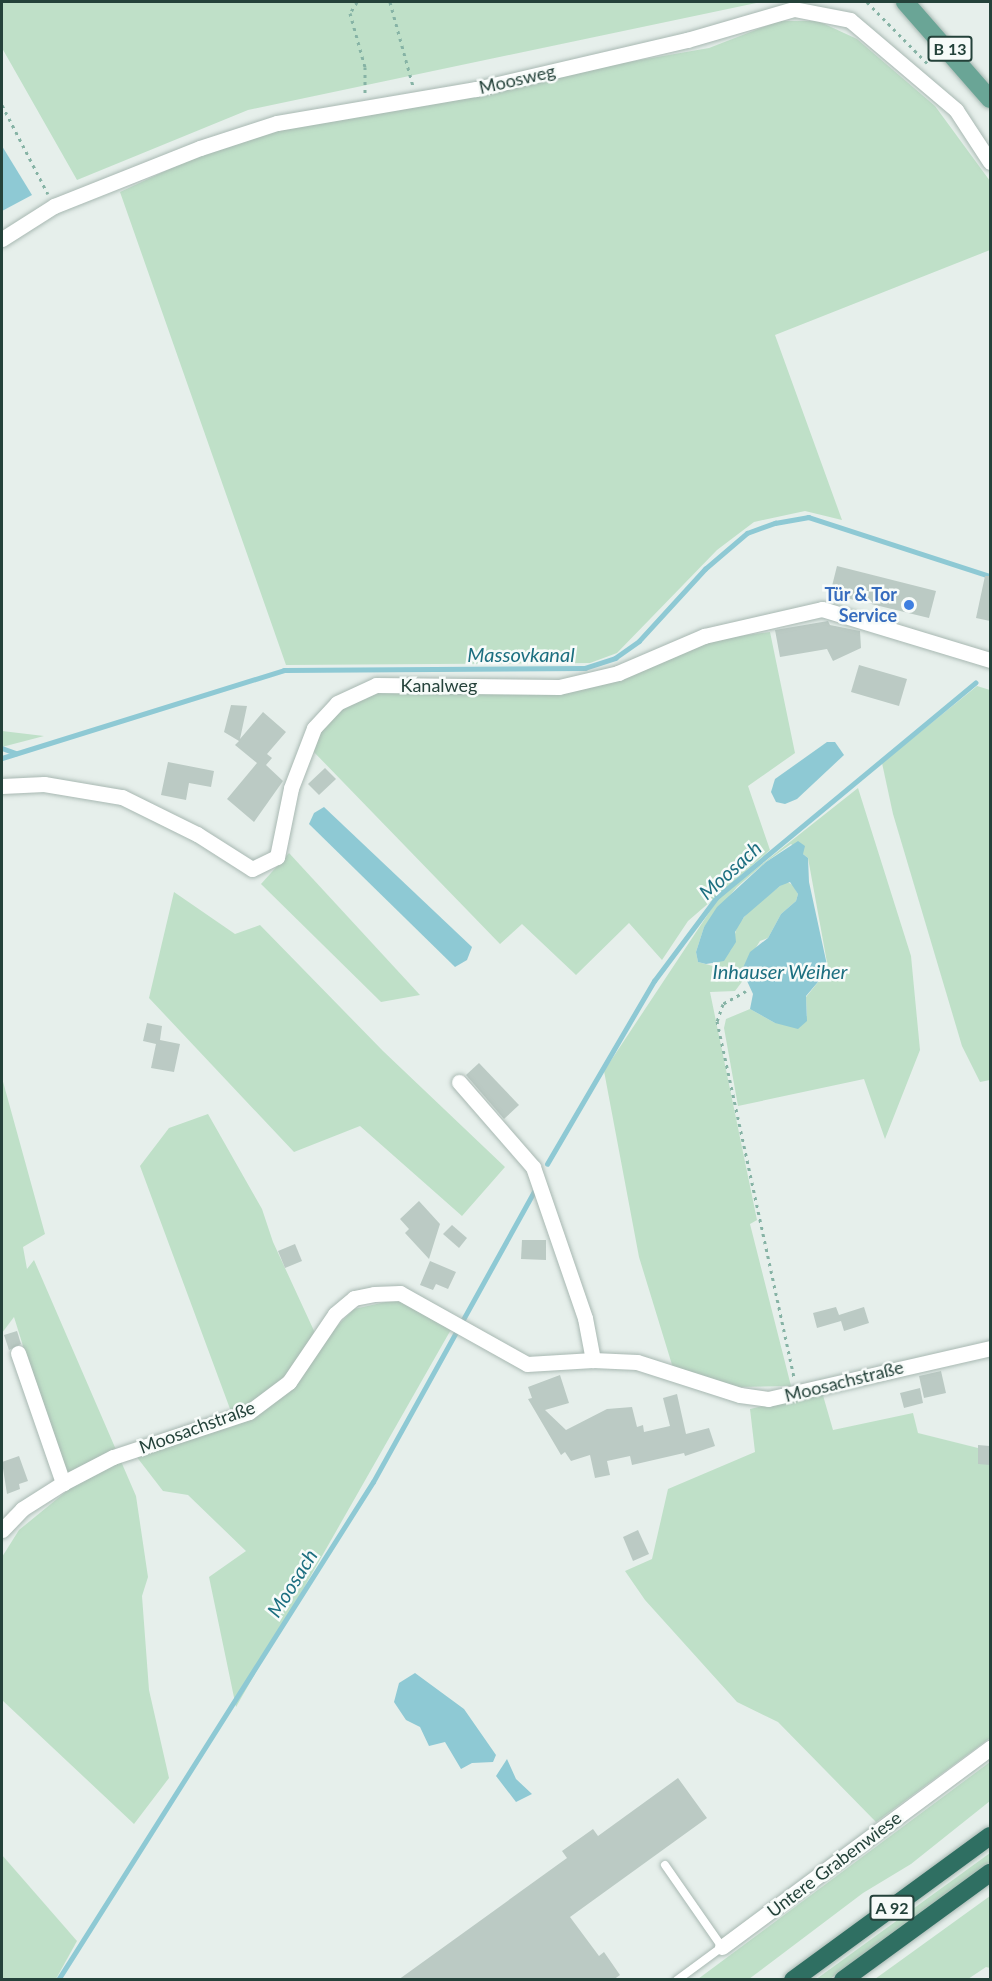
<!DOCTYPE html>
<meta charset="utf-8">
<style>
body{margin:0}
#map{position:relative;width:992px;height:1981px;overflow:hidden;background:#e6efeb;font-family:Lato,sans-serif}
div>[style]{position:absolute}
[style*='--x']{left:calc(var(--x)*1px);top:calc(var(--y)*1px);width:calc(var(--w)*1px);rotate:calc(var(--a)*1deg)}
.green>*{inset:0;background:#bfe0c8}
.water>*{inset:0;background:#8ec9d4}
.stream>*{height:4.5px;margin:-2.25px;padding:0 2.25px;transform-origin:2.25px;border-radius:2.25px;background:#8ec9d4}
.building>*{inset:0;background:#bbcac4}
.path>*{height:3px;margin-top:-1.5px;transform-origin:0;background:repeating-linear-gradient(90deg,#86b3a5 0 3px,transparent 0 7.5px)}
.roads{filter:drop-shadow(0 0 2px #a8b8b2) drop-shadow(0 0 2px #a8b8b2)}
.lane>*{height:8px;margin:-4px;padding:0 4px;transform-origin:4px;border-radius:4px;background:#fff}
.street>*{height:15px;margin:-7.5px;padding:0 7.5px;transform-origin:7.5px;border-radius:7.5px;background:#fff}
.primary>*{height:18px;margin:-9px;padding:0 9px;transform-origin:9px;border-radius:9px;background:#6aa596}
.highway>*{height:18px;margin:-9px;padding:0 9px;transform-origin:9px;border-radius:9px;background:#2f6f62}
.dots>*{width:16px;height:16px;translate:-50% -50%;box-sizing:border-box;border:3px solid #f7fbf9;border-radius:50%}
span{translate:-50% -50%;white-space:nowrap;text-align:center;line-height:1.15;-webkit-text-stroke:5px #f7fbf9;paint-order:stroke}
.shield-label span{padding:2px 4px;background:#f7fbf9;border:2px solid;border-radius:4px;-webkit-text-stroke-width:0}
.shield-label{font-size:16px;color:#24423a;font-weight:700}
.street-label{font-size:18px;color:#24423a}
.shop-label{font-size:18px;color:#366cbe;font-weight:700}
.right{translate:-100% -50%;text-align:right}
.water-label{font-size:20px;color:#1c6f80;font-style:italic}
.frame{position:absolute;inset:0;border:3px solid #24423a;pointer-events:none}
</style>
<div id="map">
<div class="green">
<i style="clip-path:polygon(2px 2px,761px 2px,248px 110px,77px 180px,2px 48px)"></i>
<i style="clip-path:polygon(779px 21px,818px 21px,857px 39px,935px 106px,990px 181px,990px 250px,775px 335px,842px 520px,805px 511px,754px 522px,717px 550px,617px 653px,590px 663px,286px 665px,120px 192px,258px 128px,277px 123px,709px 48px)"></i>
<i style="clip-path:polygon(770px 632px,795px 753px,748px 786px,770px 850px,688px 921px,662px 960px,629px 923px,576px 975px,522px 924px,500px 944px,311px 749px,320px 730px,342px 704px,375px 689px,556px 690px,716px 639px)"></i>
<i style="clip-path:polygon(977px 686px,990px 690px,990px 1080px,980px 1082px,962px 1046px,893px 814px,882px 763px)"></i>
<i style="clip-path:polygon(2px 731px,44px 736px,2px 747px)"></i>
<i style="clip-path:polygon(858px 788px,911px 956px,920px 1050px,885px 1139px,864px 1079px,738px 1106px,724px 1028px,726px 1019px,750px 1009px,775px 1023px,807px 1016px,806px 997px,823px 976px,830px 979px,808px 858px,791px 844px,766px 862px,737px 887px,704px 927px,696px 952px,698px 962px,713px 966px,731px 950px,737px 926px,750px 910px,780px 886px,787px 882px,793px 885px,798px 894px,796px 901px,781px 914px,768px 938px,760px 941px,742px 970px,744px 979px,735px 991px,710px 992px,757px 1220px,750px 1224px,791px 1386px,737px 1387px,673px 1368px,639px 1257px,604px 1071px,718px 899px)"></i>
<i style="clip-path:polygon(289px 853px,420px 995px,381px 1002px,261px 884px)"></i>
<i style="clip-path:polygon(174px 892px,235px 934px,260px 925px,383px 1051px,505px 1167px,462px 1216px,360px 1126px,294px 1152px,149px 998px)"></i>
<i style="clip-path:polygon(2px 1078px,45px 1234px,23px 1247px,27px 1269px,34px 1260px,136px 1496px,148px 1577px,142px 1596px,149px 1690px,169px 1778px,134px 1824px,2px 1700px,2px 1557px,19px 1530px,68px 1490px,14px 1317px,2px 1333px)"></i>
<i style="clip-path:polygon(208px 1114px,262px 1209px,273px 1242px,315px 1333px,324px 1339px,354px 1309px,399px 1299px,453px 1326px,236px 1707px,209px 1577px,246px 1551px,188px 1495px,163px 1491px,136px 1456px,236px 1425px,140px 1166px,169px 1128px)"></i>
<i style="clip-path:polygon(822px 1392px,833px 1430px,913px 1413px,918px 1433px,990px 1451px,990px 1738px,876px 1822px,778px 1722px,737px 1702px,645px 1600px,625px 1571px,652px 1559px,668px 1489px,755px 1452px,750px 1409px)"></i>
<i style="clip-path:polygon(990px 1762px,990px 1801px,911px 1864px,863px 1893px,749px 1979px,698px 1979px)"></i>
<i style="clip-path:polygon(990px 1853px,990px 1863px,830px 1979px,815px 1980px)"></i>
<i style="clip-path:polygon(2px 1855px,77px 1941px,56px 1979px,2px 1979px)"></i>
<i style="clip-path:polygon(990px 1896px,990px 1968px,986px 1967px,968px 1979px,875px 1979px)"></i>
</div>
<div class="water">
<i style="clip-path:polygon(2px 146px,32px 195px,2px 211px)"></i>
<i style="clip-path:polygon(827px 742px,835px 742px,844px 755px,797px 799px,785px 804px,776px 802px,771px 792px,775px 779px)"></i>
<i style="clip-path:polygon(324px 807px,472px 947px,467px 960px,455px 967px,309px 824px,314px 813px)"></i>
<i style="clip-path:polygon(798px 841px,805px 846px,803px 854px,808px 858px,809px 882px,830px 979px,823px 976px,806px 996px,807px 1021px,798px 1029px,775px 1023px,750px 1009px,753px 994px,742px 970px,750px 952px,768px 938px,781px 914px,796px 901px,798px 894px,790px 882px,780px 886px,744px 917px,735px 932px,736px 942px,724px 961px,706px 964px,698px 962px,696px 952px,704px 927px,717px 907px,766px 862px)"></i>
<i style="clip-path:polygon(415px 1673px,464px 1709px,496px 1755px,493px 1762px,472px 1763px,461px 1769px,445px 1742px,429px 1746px,420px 1727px,406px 1720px,394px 1702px,399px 1683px)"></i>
<i style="clip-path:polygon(507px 1759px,516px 1779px,532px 1794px,516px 1802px,496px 1776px)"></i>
</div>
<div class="stream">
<i style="--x:2;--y:748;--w:15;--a:20"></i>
<i style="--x:2;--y:758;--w:295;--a:-17.3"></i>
<i style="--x:284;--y:670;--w:301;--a:-0.4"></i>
<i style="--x:585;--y:668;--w:32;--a:-18"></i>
<i style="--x:615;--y:658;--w:29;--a:-35"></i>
<i style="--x:639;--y:641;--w:98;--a:-47.5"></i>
<i style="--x:705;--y:569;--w:55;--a:-40.6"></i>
<i style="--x:747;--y:533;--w:30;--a:-20"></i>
<i style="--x:775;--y:523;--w:34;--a:-10"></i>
<i style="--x:808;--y:517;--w:191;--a:18"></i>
<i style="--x:547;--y:1164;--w:212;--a:-59.7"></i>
<i style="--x:654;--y:981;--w:104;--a:-53.2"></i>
<i style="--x:716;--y:898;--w:337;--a:-39.7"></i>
<i style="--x:58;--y:1980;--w:589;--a:-57.69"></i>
<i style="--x:373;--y:1482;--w:332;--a:-61"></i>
</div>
<div class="building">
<i style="clip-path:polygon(837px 566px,936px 591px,929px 618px,830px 594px)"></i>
<i style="clip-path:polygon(985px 576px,990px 576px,990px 621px,976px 618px)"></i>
<i style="clip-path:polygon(828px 621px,830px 625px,860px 631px,861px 648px,833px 661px,827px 649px,780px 657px,775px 630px)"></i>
<i style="clip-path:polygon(859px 665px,907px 679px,899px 706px,851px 692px)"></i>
<i style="clip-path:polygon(231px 705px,247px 706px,240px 739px,263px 712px,286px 732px,267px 754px,272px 758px,266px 765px,283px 781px,254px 822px,227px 799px,257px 763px,235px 745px,239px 741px,224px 732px)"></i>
<i style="clip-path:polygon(168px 762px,214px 771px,211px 787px,189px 783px,186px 800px,161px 795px)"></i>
<i style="clip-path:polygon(325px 768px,336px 779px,319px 795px,308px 784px)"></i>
<i style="clip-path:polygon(147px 1023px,162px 1026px,160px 1040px,180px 1044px,174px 1072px,151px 1068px,156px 1044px,143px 1041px)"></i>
<i style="clip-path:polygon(479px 1063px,519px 1105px,504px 1119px,466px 1075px)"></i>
<i style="clip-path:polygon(419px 1201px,440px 1224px,429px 1259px,405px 1233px,409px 1229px,400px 1219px)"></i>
<i style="clip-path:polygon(452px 1225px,467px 1238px,459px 1248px,443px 1234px)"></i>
<i style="clip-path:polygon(522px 1240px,546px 1240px,546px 1260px,521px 1259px)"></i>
<i style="clip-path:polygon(295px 1244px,302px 1261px,285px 1268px,278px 1251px)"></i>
<i style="clip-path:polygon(430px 1261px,456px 1272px,448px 1289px,436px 1284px,433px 1290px,420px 1285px)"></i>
<i style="clip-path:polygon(836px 1307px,839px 1315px,864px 1307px,869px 1323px,844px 1331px,841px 1321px,817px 1328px,813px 1313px)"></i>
<i style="clip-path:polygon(17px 1331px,21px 1344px,9px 1350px,4px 1335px)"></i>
<i style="clip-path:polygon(941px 1371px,946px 1393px,924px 1398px,919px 1376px)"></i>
<i style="clip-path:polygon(560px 1375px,569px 1403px,545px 1410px,566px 1430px,607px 1409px,632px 1407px,637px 1427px,643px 1425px,644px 1432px,670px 1426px,663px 1398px,677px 1394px,686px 1434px,709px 1428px,715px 1446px,685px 1456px,684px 1453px,632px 1465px,630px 1456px,607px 1461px,610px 1475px,595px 1478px,590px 1455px,571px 1461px,565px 1452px,561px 1455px,528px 1399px,532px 1398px,528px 1387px)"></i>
<i style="clip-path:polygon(920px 1388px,923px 1403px,904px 1408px,900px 1393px)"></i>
<i style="clip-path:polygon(978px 1445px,990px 1446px,990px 1465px,978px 1464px)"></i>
<i style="clip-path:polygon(19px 1456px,28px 1481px,19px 1484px,20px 1489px,7px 1494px,2px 1462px)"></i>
<i style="clip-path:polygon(638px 1530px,649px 1554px,633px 1561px,623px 1537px)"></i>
<i style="clip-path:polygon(678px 1778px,707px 1818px,570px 1917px,599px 1956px,604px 1952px,620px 1975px,613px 1980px,398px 1980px,567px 1858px,562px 1851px,593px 1829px,598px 1836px)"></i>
</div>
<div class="path">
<i style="--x:357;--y:2;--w:13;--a:122"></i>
<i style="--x:350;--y:13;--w:56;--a:74.5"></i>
<i style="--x:365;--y:67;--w:27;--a:90"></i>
<i style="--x:390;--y:2;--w:87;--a:74.7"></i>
<i style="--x:867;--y:2;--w:87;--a:45.5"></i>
<i style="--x:2;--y:105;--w:100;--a:62.7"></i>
<i style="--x:746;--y:991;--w:26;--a:151"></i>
<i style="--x:723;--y:1004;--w:18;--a:109"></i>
<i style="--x:717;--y:1021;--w:365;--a:77.8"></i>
</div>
<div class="roads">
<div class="lane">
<i style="--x:665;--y:1865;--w:100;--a:55.2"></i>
<i style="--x:722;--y:1947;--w:56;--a:143.7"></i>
</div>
<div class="street">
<i style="--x:2;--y:239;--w:62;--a:-32.4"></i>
<i style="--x:54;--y:206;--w:157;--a:-21.7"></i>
<i style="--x:200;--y:148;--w:81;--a:-18"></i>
<i style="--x:277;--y:123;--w:202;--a:-9.7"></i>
<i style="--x:476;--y:89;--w:217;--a:-13.1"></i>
<i style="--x:687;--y:40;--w:111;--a:-16.2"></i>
<i style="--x:794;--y:9;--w:57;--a:11.1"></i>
<i style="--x:850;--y:20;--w:139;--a:40.3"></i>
<i style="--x:956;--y:110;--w:62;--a:56.8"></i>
<i style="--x:2;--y:786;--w:42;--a:-2.7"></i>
<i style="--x:44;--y:784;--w:79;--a:9.5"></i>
<i style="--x:122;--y:797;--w:84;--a:26.3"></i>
<i style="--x:197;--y:834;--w:65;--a:32.5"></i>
<i style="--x:252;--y:869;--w:28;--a:-26"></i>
<i style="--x:277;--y:857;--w:70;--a:-78.5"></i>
<i style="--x:291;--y:788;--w:64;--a:-69"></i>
<i style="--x:314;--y:728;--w:34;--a:-47"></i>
<i style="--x:337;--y:703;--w:43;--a:-24.8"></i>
<i style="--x:376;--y:685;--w:183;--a:0.6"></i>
<i style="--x:559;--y:687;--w:61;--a:-13.3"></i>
<i style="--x:618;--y:673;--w:94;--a:-23.3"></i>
<i style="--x:704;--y:636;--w:121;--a:-12.9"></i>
<i style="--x:822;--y:609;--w:176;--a:16.9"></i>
<i style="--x:459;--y:1082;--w:113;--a:49"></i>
<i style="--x:533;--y:1167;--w:160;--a:71"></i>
<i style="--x:585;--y:1318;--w:43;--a:79.2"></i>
<i style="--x:18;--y:1353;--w:138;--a:70.9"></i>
<i style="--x:2;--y:1530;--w:29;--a:-46"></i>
<i style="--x:22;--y:1509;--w:49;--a:-32.4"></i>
<i style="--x:63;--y:1483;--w:56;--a:-27.5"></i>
<i style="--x:113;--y:1457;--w:143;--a:-18.3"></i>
<i style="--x:249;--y:1412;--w:50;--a:-36.9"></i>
<i style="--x:289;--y:1382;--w:82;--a:-55.9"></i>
<i style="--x:335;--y:1314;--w:25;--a:-40"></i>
<i style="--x:354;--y:1298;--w:20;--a:-11"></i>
<i style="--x:374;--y:1294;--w:26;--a:-2"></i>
<i style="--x:400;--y:1293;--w:145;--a:29.2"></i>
<i style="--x:527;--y:1364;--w:66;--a:-3.5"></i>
<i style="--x:593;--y:1360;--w:44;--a:2.6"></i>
<i style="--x:637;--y:1362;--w:108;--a:17.8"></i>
<i style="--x:740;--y:1395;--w:28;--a:8"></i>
<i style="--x:768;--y:1399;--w:228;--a:-12.9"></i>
<i style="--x:722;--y:1947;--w:334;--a:-36.6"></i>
</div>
<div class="primary">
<i style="--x:905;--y:2;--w:129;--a:48.8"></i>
</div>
<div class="highway">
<i style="--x:793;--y:1980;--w:244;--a:-36.2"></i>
<i style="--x:843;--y:1980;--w:182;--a:-36.1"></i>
</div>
</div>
<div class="dots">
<i style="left:909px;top:605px;background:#3f7fe0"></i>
</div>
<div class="shield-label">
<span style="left:950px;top:49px">B 13</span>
<span style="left:892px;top:1908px">A 92</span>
</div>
<div class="street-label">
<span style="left:517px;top:79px;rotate:-13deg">Moosweg</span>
<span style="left:439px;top:685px">Kanalweg</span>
<span style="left:844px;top:1381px;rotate:-14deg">Moosachstraße</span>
<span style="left:197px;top:1427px;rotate:-20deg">Moosachstraße</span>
<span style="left:834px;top:1864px;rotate:-37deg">Untere Grabenwiese</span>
</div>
<div class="shop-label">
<span class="right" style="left:897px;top:605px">Tür &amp; Tor<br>Service</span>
</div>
<div class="water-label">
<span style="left:521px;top:654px">Massovkanal</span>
<span style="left:730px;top:870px;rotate:-42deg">Moosach</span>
<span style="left:780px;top:971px">Inhauser Weiher</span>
<span style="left:292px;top:1583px;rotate:-58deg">Moosach</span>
</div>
<div class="frame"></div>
</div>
